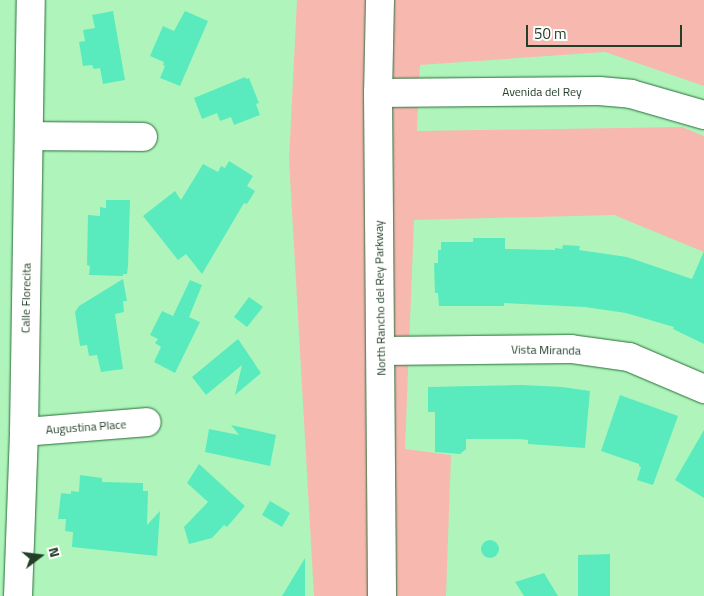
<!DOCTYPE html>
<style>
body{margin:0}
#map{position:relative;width:704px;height:596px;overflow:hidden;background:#aff5bb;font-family:"Titillium Web",sans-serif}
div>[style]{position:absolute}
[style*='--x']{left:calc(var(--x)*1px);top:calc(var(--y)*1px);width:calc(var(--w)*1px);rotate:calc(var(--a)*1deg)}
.green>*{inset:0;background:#f7b9af}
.building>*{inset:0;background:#59ebbe}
.round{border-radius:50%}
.roads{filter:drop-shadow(0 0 1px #296d3b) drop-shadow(0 0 1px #296d3b)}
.minor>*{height:28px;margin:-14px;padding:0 14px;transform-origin:14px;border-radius:14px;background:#fff}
span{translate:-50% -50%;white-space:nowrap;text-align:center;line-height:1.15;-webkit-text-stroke:4px #fff;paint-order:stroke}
.street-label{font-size:12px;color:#223f28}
.north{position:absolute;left:15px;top:531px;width:50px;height:50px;-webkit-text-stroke:4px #fff;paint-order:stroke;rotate:75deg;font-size:14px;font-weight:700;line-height:20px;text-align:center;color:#223f28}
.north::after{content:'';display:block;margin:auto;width:18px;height:22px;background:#223f28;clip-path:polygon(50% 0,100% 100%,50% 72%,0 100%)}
.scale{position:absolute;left:526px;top:25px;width:156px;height:22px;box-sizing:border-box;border:2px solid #223f28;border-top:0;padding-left:6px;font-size:15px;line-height:18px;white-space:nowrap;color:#223f28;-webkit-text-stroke:4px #fff;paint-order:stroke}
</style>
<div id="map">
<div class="green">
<i style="clip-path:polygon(297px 0,704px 0,704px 86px,605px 52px,420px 65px,417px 131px,682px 127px,704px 136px,704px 252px,614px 215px,414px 220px,405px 449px,451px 455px,446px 596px,314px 596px,289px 159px)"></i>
</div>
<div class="building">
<i style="clip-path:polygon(113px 11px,125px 80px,103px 84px,100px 68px,94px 69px,92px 65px,83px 66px,79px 42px,85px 41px,83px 30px,95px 28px,92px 15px)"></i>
<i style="clip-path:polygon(185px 11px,208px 21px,180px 86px,160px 78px,165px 66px,163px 65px,164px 62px,150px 56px,163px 26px,174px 31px)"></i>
<i style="clip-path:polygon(245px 77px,246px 79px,249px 78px,259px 103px,256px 104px,260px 115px,234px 125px,231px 117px,220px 121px,217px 113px,202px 119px,194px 98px)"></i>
<i style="clip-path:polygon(229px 161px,253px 176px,247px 186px,255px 191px,247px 204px,244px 203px,202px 274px,186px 254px,178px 260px,143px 216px,175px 191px,181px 200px,203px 164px,218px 172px,221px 166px,225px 168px)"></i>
<i style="clip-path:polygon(106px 200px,130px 200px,128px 266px,127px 274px,123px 274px,123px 276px,89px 275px,90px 266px,87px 265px,88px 215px,100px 216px,100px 207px,106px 208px)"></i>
<i style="clip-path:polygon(473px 238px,505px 238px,505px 249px,555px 250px,555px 248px,562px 249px,563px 245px,580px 246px,579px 250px,627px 257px,692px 279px,704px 251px,704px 344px,673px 329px,674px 327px,626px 313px,585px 307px,504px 303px,504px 306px,439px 306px,438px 293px,435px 293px,434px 263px,438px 263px,438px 250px,441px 250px,441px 242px,473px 242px)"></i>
<i style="clip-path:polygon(123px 279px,127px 301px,123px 301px,124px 312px,115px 314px,123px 369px,101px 372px,97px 355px,89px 356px,87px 345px,80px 346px,75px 312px,79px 306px)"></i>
<i style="clip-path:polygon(190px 280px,202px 285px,189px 317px,200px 322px,175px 373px,154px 362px,161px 347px,155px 343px,158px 339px,150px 335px,162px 311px,173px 316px)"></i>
<i style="clip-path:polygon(249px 297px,263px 307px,247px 327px,234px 317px)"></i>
<i style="clip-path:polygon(238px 339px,261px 373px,235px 395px,242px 365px,206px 395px,192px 377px)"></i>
<i style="clip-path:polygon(522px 385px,562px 387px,590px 391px,585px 448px,528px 444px,528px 440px,519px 439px,466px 439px,466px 449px,460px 454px,435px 452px,435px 412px,428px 412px,428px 387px)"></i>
<i style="clip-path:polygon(620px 395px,678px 416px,653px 485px,637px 480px,641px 467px,639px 466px,639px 464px,601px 451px)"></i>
<i style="clip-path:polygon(231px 425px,276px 435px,270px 466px,205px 452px,209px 429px,239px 435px)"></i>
<i style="clip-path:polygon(704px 430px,704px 498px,675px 480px)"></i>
<i style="clip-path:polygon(199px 464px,245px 506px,227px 527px,224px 525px,212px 538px,189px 544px,184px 527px,208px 502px,187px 483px)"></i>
<i style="clip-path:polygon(80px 475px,102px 478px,102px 482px,143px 483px,143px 491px,148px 491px,147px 525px,160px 511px,157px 556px,72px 547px,73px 532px,65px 531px,66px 519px,58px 519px,61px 493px,71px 494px,71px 491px,79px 492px)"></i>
<i style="clip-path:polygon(270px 501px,290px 513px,282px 527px,262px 515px)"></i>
<i class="round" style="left:481px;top:540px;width:18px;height:18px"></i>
<i style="clip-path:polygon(610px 554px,610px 596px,578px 596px,578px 555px)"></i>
<i style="clip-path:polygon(305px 558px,305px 596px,282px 596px)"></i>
<i style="clip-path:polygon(544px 573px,558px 596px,524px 596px,515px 582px)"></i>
</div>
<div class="roads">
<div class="minor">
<i style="--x:380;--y:0;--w:93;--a:91.2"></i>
<i style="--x:378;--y:93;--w:503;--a:89.54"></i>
<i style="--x:378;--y:93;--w:221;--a:-0.5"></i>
<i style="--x:599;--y:91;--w:32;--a:5"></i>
<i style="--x:631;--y:94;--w:76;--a:16"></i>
<i style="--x:29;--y:136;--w:114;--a:0.5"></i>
<i style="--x:381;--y:351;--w:190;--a:-0.6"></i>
<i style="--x:571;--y:349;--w:59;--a:7.9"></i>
<i style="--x:629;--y:357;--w:82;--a:23.1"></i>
<i style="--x:24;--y:432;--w:123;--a:-4.6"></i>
<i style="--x:18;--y:596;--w:164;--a:-87.9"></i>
<i style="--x:24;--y:432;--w:432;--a:-89.1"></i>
</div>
</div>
<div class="street-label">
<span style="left:542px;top:92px">Avenida del Rey</span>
<span style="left:26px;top:298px;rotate:-89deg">Calle Florecita</span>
<span style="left:380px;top:298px;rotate:-91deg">North Rancho del Rey Parkway</span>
<span style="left:546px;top:350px;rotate:1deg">Vista Miranda</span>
<span style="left:86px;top:427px;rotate:-4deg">Augustina Place</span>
</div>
<div class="north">N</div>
<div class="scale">50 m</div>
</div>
